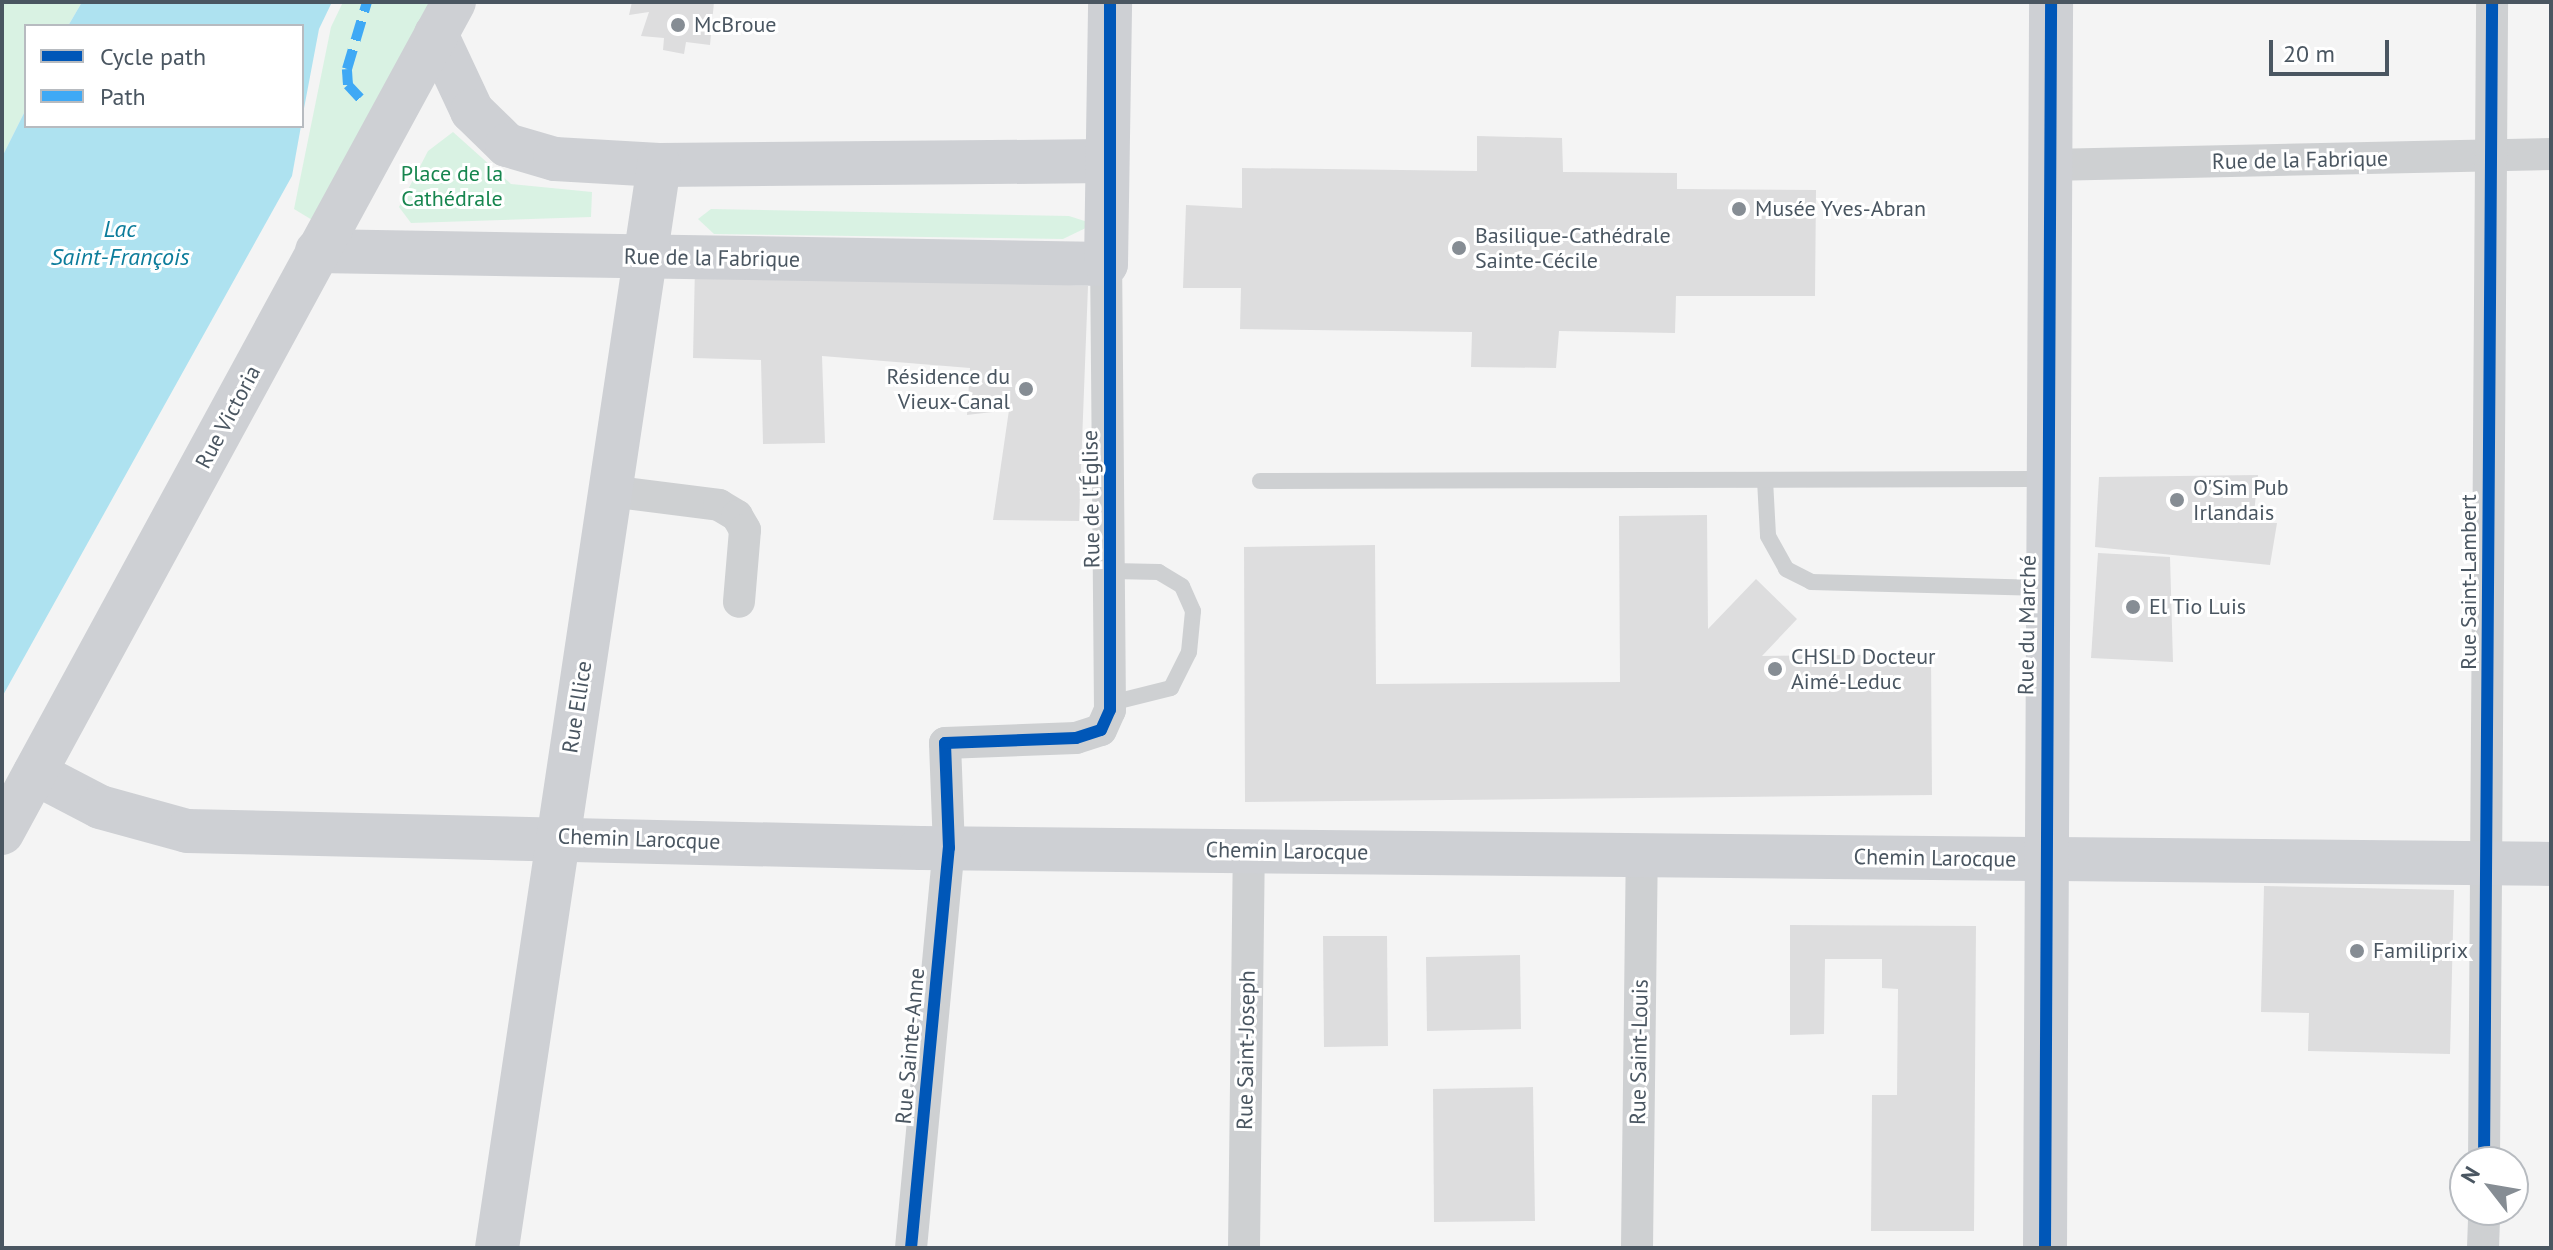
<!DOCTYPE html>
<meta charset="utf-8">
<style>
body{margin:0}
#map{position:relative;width:2553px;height:1250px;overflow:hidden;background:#f4f4f4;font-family:"PT Sans",sans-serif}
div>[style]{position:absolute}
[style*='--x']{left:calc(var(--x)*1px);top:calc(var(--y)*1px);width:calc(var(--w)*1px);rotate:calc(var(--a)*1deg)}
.green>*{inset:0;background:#d9f2e3}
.water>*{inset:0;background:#aee2f0}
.building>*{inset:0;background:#ddddde}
.lane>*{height:16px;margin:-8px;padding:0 8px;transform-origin:8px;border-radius:8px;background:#ced0d2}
.street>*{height:32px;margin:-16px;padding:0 16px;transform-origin:16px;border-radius:16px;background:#ced0d2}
.secondary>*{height:44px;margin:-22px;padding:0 22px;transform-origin:22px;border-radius:22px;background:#ced0d4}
.quiet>*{height:10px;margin-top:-5px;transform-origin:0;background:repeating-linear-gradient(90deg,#3fa9f5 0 20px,transparent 0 30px)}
.cycleway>*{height:12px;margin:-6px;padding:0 6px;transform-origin:6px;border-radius:6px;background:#0057b8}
.dots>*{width:22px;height:22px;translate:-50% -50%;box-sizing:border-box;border:4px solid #fff;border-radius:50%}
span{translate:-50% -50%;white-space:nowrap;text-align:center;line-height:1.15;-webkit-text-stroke:6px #fff;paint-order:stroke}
.poi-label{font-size:22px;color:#4a5661}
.left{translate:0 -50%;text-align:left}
.right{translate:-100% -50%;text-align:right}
.street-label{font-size:22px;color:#4a5661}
.park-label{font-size:22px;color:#17864f}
.water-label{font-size:24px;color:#0c7c9b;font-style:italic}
.frame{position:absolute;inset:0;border:4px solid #4a5661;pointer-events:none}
.legend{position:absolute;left:24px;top:24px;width:280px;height:104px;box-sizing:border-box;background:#fff;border:2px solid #b7bbc0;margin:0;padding:10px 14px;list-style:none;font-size:24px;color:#4a5661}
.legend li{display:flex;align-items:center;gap:16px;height:40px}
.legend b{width:40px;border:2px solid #b7bbc0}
.north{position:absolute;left:2449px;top:1146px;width:80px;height:80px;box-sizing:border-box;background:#fff;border:2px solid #b7bbc0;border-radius:50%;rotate:301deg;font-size:22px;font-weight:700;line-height:32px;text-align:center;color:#4a5661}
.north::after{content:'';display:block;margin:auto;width:28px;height:36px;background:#868d94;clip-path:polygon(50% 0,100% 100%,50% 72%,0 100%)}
.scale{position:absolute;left:2269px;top:40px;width:120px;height:36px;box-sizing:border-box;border:4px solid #4a5661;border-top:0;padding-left:10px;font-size:24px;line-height:28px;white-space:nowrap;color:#4a5661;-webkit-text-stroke:6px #fff;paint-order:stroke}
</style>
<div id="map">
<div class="green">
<i style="clip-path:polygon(2px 2px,82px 2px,68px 26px,26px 26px,26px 109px,2px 157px)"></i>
<i style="clip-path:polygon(343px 2px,452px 2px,337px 235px,294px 209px,331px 27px)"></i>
<i style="clip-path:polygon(453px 132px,511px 184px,592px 192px,591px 217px,411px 223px,399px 207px,428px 151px)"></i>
<i style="clip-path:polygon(711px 209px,1069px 216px,1094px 224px,1063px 239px,714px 234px,698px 219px)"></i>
</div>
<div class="water">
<i style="clip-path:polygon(82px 2px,332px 2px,319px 29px,302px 119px,302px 26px,68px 26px)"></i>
<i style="clip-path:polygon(26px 109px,26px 126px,301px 126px,292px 176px,2px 697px,2px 157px)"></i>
</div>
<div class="building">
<i style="clip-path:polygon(632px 2px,714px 2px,710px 45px,686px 42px,684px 54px,663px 50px,664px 38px,641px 36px,649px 12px,629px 15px)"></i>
<i style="clip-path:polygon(1477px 136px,1562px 138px,1563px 172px,1677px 173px,1677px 189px,1816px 190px,1815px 296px,1676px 296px,1675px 333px,1559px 331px,1556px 368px,1471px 367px,1472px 332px,1240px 329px,1241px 288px,1183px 288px,1186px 205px,1242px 208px,1242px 168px,1477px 171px)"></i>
<i style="clip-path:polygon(695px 266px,1088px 286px,1079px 521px,993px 520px,1009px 410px,967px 415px,970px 368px,822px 356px,825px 443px,763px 444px,761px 360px,693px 358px)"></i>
<i style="clip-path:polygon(2258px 475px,2253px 523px,2277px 523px,2270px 565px,2095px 547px,2099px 477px)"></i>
<i style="clip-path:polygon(1707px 515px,1708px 629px,1756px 579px,1797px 619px,1762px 656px,1931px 654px,1932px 795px,1245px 802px,1244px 547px,1375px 545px,1376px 684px,1620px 682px,1619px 516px)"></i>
<i style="clip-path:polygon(2098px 553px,2170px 557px,2173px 662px,2091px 658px)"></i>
<i style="clip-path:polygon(2264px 886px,2454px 890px,2450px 1054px,2308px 1051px,2309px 1013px,2261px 1012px)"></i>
<i style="clip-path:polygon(1790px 925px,1976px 926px,1974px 1231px,1871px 1231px,1872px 1095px,1897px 1095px,1898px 989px,1882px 988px,1882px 959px,1825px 959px,1824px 1034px,1790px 1035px)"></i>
<i style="clip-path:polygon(1323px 936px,1387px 936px,1388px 1046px,1324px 1047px)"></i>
<i style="clip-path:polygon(1520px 955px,1521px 1029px,1427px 1031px,1426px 957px)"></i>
<i style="clip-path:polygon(1533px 1087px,1535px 1221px,1434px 1222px,1433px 1089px)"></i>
</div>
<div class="lane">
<i style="--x:1765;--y:480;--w:56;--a:86.9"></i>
<i style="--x:1768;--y:536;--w:38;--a:61"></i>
<i style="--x:1786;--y:569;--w:28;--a:27"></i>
<i style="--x:1811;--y:582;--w:236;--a:1.5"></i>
<i style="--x:1260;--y:481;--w:786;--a:-0.15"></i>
<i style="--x:1111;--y:703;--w:62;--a:-14"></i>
<i style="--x:1171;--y:688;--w:40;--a:-63.4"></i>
<i style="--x:1189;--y:652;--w:41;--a:-84.4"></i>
<i style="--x:1193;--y:611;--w:27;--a:-114"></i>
<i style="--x:1182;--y:586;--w:27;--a:-149"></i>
<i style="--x:1159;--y:572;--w:46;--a:-178.8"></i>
</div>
<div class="street">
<i style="--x:2049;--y:165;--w:502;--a:-1.26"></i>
<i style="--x:610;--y:491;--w:110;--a:7.3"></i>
<i style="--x:719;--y:505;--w:21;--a:31"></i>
<i style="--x:737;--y:516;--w:16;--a:60"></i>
<i style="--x:745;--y:530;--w:72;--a:94.8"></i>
<i style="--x:2484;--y:1162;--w:1160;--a:-89.6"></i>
<i style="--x:911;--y:1248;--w:402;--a:-84.6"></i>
<i style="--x:949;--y:848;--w:105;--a:-92.2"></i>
<i style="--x:945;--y:743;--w:131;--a:-2.2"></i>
<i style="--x:1076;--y:738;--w:26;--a:-18"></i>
<i style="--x:1101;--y:730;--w:22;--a:-66"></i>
<i style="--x:1110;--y:710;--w:446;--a:-90.5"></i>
<i style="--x:1244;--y:1248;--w:397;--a:-89.3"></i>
<i style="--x:1637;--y:1248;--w:393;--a:-89.3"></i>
<i style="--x:2483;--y:1248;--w:38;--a:-88"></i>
</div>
<div class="secondary">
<i style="--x:436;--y:34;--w:85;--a:64.9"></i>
<i style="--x:472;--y:111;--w:49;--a:44.2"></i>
<i style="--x:507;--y:145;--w:50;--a:16.3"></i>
<i style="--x:555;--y:159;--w:104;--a:3.3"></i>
<i style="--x:659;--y:165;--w:448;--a:-0.5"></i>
<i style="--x:317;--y:251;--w:789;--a:0.94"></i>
<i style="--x:1106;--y:264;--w:262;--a:-89.1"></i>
<i style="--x:35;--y:773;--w:73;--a:27.6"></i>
<i style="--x:100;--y:807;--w:90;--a:15.4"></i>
<i style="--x:187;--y:831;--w:734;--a:1.33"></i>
<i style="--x:921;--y:848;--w:1630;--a:0.56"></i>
<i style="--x:2;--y:833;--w:946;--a:-61.46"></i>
<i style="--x:497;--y:1248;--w:1095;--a:-81.49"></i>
<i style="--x:2045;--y:1248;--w:1246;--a:-89.72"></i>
</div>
<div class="quiet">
<i style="--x:360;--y:98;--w:18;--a:-133"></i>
<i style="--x:348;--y:85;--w:16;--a:-94"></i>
<i style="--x:347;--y:69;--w:70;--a:-73.4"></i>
</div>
<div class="cycleway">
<i style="--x:2484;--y:1162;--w:1160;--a:-89.6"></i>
<i style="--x:911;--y:1248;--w:402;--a:-84.6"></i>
<i style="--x:949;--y:848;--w:105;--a:-92.2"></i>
<i style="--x:945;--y:743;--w:131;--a:-2.2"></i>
<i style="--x:1076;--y:738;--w:26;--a:-18"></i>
<i style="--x:1101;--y:730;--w:22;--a:-66"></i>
<i style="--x:1110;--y:710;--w:708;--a:-90"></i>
<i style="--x:2045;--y:1248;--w:1246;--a:-89.72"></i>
</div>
<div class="dots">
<i style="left:678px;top:25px;background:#868d94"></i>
<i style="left:1739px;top:209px;background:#868d94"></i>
<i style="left:1459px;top:248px;background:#868d94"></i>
<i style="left:1026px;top:389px;background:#868d94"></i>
<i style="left:2177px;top:500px;background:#868d94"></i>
<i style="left:2133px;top:607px;background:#868d94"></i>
<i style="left:1775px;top:669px;background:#868d94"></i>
<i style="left:2357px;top:951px;background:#868d94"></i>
</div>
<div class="poi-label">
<span class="left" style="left:694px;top:25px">McBroue</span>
<span class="left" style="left:1755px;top:209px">Musée Yves-Abran</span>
<span class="left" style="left:1475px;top:248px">Basilique-Cathédrale<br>Sainte-Cécile</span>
<span class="right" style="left:1010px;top:389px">Résidence du<br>Vieux-Canal</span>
<span class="left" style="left:2193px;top:500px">O'Sim Pub<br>Irlandais</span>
<span class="left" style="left:2149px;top:607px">El Tio Luis</span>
<span class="left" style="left:1791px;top:669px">CHSLD Docteur<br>Aimé-Leduc</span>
<span class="left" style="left:2373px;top:951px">Familiprix</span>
</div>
<div class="street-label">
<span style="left:2300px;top:160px;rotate:-1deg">Rue de la Fabrique</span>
<span style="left:712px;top:258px;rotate:1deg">Rue de la Fabrique</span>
<span style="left:228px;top:417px;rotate:-62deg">Rue Victoria</span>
<span style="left:1091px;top:499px;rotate:-91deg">Rue de l'Église</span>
<span style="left:2469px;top:582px;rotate:-90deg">Rue Saint-Lambert</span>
<span style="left:2027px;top:625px;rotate:-89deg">Rue du Marché</span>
<span style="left:577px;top:707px;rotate:-81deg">Rue Ellice</span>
<span style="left:639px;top:839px;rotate:2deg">Chemin Larocque</span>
<span style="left:1287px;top:851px;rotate:1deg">Chemin Larocque</span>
<span style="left:1935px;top:858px;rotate:1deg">Chemin Larocque</span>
<span style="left:910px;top:1046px;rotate:-85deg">Rue Sainte-Anne</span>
<span style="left:1246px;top:1050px;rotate:-89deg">Rue Saint-Joseph</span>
<span style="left:1639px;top:1052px;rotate:-89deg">Rue Saint-Louis</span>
</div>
<div class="park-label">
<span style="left:452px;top:186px">Place de la<br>Cathédrale</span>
</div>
<div class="water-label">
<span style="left:120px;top:243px">Lac<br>Saint-François</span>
</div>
<div class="frame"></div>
<ul class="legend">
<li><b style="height:10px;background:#0057b8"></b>Cycle path</li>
<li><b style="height:10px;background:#3fa9f5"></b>Path</li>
</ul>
<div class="north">N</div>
<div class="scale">20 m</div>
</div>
